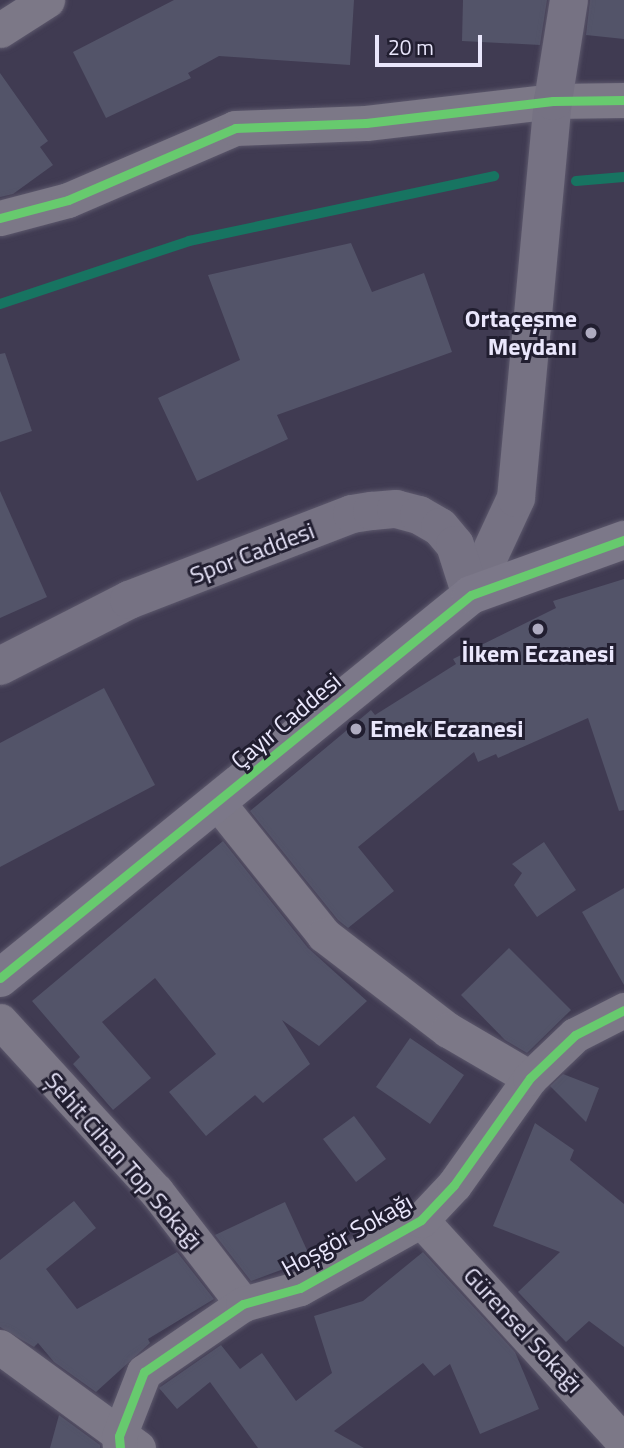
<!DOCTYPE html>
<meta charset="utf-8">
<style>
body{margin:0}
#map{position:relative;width:624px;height:1448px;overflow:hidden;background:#403b52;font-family:"Titillium Web",sans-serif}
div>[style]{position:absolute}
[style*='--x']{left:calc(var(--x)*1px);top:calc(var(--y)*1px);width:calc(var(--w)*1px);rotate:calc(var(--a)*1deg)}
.stream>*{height:10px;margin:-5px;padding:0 5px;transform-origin:5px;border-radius:5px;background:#177461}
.building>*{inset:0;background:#535469}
.roads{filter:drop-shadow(0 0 2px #5c586c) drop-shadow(0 0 2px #5c586c)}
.street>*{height:35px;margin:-17.5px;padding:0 17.5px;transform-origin:17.5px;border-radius:17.5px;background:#7c7887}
.secondary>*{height:38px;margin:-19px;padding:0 19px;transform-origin:19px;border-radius:19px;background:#767283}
.primary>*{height:38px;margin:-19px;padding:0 19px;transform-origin:19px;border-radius:19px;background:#7c7889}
.cycleway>*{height:9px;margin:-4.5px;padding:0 4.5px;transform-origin:4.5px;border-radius:4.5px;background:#67ca6e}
.dots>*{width:19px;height:19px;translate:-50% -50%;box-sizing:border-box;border:4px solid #211e30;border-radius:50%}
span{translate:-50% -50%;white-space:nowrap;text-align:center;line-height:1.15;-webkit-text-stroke:6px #211e30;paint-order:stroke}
.poi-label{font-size:24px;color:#eae7fc;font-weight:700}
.right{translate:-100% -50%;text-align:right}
.left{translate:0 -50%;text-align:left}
.street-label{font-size:24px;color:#eae7fc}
.scale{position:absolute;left:375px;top:35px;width:107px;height:32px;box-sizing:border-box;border:4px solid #eae7fc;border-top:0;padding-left:9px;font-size:21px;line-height:24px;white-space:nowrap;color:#eae7fc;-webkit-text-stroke:5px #211e30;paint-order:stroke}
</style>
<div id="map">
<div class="stream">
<i style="--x:576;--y:181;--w:48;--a:-4.8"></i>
<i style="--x:0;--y:304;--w:199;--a:-18.4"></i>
<i style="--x:189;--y:241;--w:312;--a:-12"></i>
</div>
<div class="building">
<i style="clip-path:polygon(174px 0,354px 0,350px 65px,219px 56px,188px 73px,191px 78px,106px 118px,73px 52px)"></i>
<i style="clip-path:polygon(463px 0,547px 0,540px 45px,462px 41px)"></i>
<i style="clip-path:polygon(590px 0,624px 0,624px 39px,586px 35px)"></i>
<i style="clip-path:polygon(0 73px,48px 141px,40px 147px,53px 165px,13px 194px,0 197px)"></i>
<i style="clip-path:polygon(351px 243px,372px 292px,424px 273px,452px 352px,277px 415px,288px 439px,197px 481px,158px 398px,240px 360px,208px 275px)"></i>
<i style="clip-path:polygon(5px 353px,32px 431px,0 442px,0 354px)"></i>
<i style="clip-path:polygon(0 491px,47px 597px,0 618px)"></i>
<i style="clip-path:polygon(624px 579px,624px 810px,619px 811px,588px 718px,498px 758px,496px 754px,478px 762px,474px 752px,358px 847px,394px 891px,348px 928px,338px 920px,250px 811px,371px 710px,375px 715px,456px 664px,453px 659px,556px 608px,553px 601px)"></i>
<i style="clip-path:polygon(104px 688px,155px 785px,0 867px,0 743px)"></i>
<i style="clip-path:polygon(223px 841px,308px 948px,367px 1001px,319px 1046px,282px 1020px,310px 1064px,263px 1103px,255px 1095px,206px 1136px,169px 1092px,216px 1054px,155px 978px,102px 1022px,151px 1078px,113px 1110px,73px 1064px,80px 1057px,32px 1001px)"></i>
<i style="clip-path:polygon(544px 842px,576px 890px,537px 917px,514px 885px,522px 873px,512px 864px)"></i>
<i style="clip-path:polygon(624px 888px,624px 985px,582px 912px)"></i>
<i style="clip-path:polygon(509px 948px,571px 1010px,527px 1053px,505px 1040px,461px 995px)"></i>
<i style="clip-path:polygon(410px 1038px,464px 1075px,430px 1124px,376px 1087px)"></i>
<i style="clip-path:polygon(563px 1074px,599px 1088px,586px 1122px,550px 1086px)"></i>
<i style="clip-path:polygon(354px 1116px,386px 1159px,356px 1182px,323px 1139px)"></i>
<i style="clip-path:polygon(535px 1123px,574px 1150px,570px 1160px,624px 1204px,624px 1347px,589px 1321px,566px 1342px,518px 1292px,560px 1252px,493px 1226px)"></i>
<i style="clip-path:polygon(74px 1201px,96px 1228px,46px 1269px,77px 1309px,177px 1252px,214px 1299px,148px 1339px,150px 1343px,96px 1392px,54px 1362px,38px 1343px,34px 1347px,0 1327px,0 1260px)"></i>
<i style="clip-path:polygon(285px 1202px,311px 1259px,251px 1281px,215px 1235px)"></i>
<i style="clip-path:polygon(423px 1252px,515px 1352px,539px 1409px,480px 1434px,450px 1364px,434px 1376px,423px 1363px,334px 1431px,364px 1448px,258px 1448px,210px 1382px,177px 1409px,159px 1388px,221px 1345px,240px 1369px,262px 1353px,296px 1401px,332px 1373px,314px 1316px,363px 1301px)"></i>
<i style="clip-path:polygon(59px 1415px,100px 1445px,100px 1448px,50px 1448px)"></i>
</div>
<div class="roads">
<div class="street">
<i style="--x:0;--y:30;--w:56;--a:-32.6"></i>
<i style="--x:0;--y:218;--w:70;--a:-14.8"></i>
<i style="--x:68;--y:200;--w:182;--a:-23.3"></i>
<i style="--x:235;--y:128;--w:131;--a:-2.2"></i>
<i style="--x:366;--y:123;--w:188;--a:-6.7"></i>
<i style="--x:553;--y:101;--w:71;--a:-0.8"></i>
<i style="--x:218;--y:803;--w:169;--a:51.2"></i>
<i style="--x:324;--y:935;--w:156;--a:37.5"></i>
<i style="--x:448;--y:1030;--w:95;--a:30.3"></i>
<i style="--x:0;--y:1021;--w:231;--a:47.5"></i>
<i style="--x:156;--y:1191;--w:143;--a:52.4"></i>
<i style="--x:421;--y:1220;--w:301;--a:47.6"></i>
<i style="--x:0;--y:1347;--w:171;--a:36.2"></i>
<i style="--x:120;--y:1448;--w:12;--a:-95"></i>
<i style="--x:119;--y:1436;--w:69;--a:-68.7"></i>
<i style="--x:144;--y:1372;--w:120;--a:-34.5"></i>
<i style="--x:243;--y:1304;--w:59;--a:-15.7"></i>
<i style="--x:300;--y:1288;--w:139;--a:-29.3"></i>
<i style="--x:421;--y:1220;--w:48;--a:-46.7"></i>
<i style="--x:454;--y:1185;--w:131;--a:-54.6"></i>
<i style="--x:530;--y:1078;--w:62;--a:-43.7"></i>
<i style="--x:575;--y:1035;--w:55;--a:-27"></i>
</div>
<div class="secondary">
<i style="--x:471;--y:595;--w:107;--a:-65.1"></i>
<i style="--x:516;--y:498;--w:399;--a:-84.7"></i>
<i style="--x:553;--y:101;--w:102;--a:-81"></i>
<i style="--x:0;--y:666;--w:145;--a:-27.1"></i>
<i style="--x:129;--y:600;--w:239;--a:-21.1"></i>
<i style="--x:352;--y:514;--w:20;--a:-9"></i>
<i style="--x:372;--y:511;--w:24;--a:-5"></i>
<i style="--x:396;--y:509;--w:24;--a:15"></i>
<i style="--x:419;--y:515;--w:24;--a:30"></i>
<i style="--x:440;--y:527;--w:23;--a:50"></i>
<i style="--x:455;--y:545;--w:52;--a:72.3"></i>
</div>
<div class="primary">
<i style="--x:0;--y:978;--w:607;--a:-39.12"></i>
<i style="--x:471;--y:595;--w:163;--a:-19.8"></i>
</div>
</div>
<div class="cycleway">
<i style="--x:0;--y:218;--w:70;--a:-14.8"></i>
<i style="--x:68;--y:200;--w:182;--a:-23.3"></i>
<i style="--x:235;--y:128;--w:131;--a:-2.2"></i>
<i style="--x:366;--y:123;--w:188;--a:-6.7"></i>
<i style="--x:553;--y:101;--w:71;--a:-0.8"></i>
<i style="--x:0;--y:978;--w:607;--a:-39.12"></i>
<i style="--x:471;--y:595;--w:163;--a:-19.8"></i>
<i style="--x:120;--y:1448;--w:12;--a:-95"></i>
<i style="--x:119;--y:1436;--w:69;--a:-68.7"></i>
<i style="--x:144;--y:1372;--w:120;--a:-34.5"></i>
<i style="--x:243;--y:1304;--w:59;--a:-15.7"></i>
<i style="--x:300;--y:1288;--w:139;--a:-29.3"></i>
<i style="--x:421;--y:1220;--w:48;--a:-46.7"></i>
<i style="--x:454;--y:1185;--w:131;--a:-54.6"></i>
<i style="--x:530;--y:1078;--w:62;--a:-43.7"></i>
<i style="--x:575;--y:1035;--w:55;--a:-27"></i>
</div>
<div class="dots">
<i style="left:591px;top:333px;background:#aeabc0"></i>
<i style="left:538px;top:629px;background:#aeabc0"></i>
<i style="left:356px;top:729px;background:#aeabc0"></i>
</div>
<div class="poi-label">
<span class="right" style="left:577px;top:333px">Ortaçeşme<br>Meydanı</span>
<span style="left:538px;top:654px">İlkem Eczanesi</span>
<span class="left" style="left:370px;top:729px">Emek Eczanesi</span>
</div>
<div class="street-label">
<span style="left:252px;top:553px;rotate:-21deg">Spor Caddesi</span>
<span style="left:286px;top:721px;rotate:-40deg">Çayır Caddesi</span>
<span style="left:124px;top:1161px;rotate:49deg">Şehit Cihan Top Sokağı</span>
<span style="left:347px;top:1235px;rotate:-29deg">Hoşgör Sokağı</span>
<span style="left:523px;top:1330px;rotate:47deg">Gürensel Sokağı</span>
</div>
<div class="scale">20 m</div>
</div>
